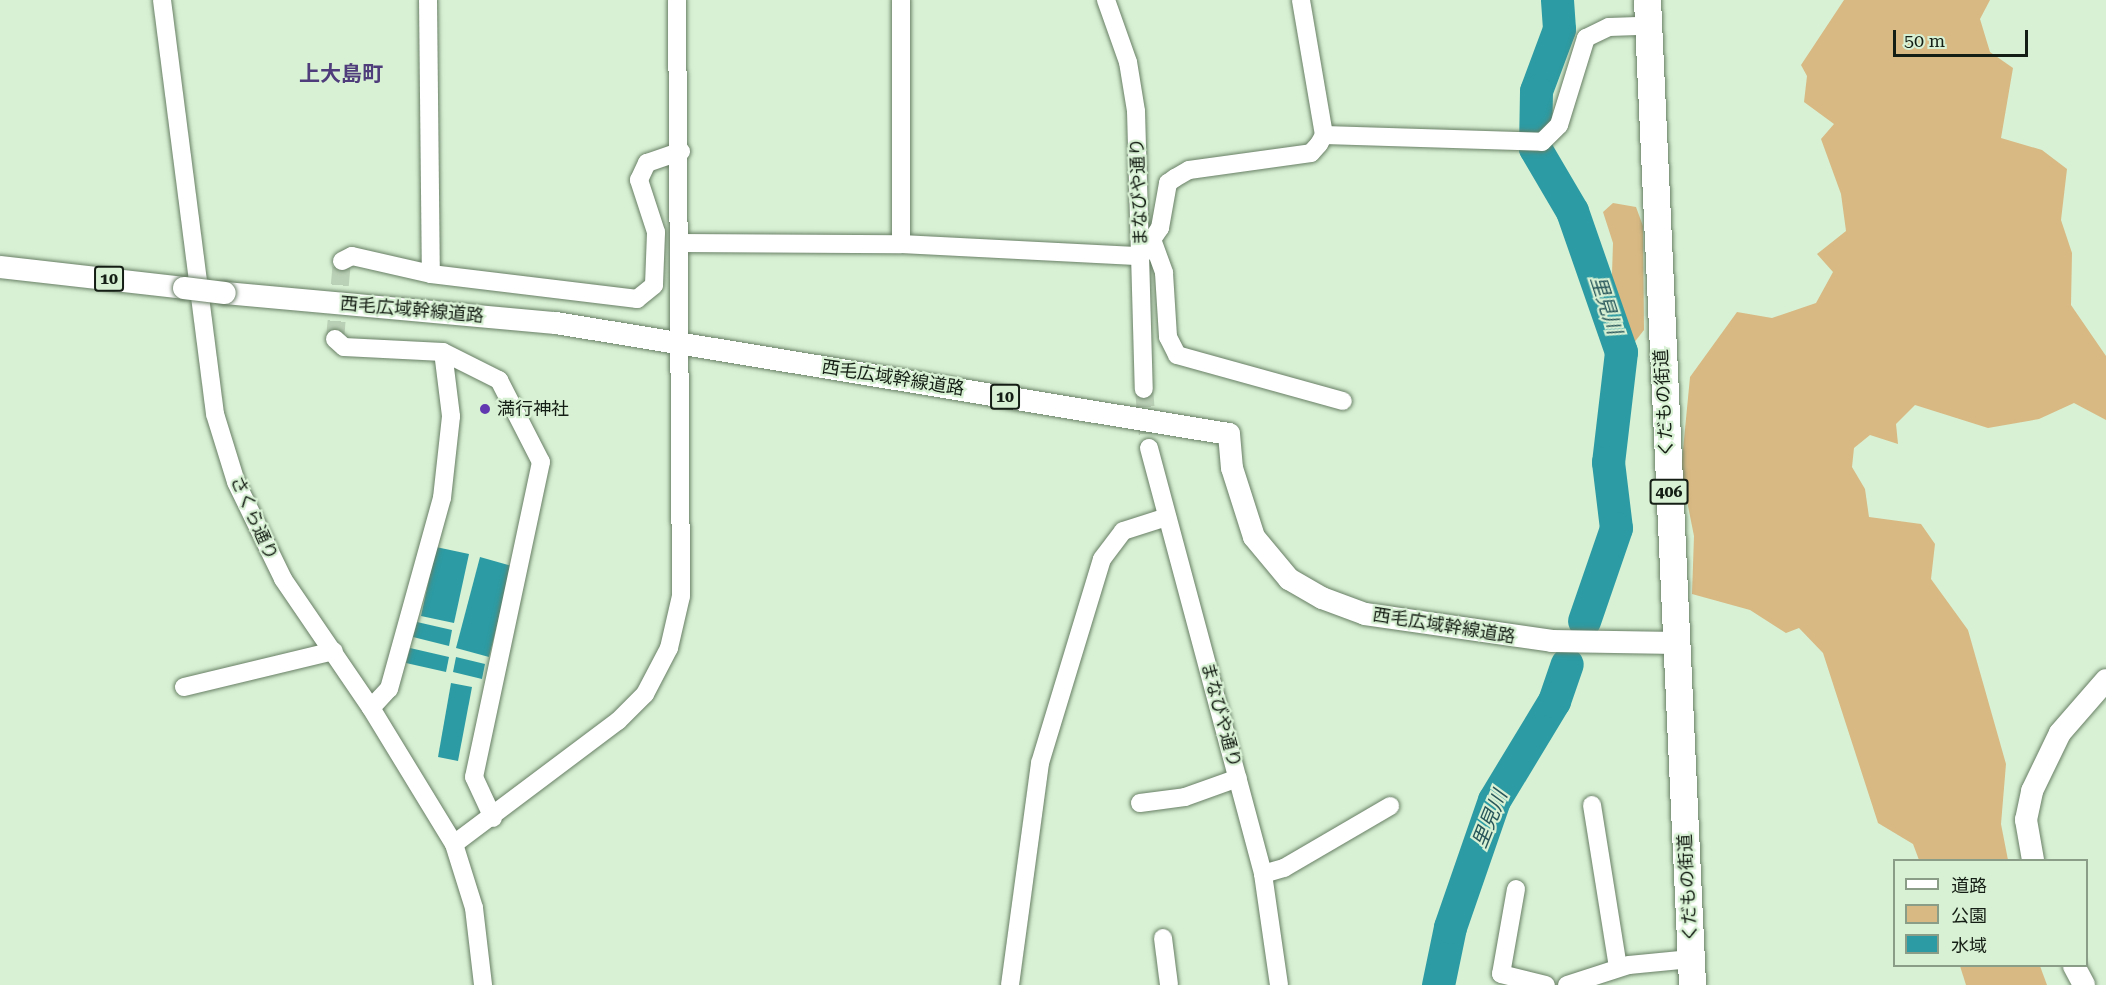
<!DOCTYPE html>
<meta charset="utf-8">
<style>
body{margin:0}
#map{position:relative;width:2106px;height:985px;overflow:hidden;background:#d8f1d4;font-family:"Roboto Serif","Noto Sans JP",serif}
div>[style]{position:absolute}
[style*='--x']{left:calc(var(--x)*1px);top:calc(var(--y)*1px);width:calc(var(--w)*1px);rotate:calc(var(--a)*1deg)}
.green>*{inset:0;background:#d8b983}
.water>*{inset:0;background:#2d9ba3}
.river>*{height:33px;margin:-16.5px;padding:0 16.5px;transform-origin:16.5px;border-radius:16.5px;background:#2d9ba3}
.minor-tunnel>*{height:18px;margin-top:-9px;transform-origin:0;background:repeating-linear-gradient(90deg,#bbd1b7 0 18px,transparent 0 27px)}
.roads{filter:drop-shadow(0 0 2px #687f65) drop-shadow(0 0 2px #687f65)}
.minor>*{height:18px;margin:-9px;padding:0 9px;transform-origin:9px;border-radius:9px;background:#fff}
.major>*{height:22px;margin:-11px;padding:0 11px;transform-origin:11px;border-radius:11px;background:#fff}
.highway>*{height:27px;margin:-13.5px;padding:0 13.5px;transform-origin:13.5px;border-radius:13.5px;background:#fff}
.bridges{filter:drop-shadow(0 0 2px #687f65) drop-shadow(0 0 2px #687f65)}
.major-bridge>*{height:22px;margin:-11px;padding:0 11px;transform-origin:11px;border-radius:11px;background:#fff}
.dots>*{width:16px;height:16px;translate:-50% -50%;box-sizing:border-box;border:3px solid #d8f1d4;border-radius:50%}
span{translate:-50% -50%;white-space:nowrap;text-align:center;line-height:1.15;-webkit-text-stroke:4.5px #d8f1d4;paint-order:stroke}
.shield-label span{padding:2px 4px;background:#d8f1d4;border:2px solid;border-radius:4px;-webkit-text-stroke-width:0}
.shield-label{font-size:16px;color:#151e14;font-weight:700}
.street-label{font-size:18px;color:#151e14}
.poi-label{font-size:18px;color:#151e14}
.left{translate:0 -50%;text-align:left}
.water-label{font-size:20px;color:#28565a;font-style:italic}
.quarter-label{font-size:21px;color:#4e3d7a;font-weight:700}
.legend{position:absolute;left:1893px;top:859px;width:195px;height:108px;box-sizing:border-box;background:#d8f1d4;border:2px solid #8a9d87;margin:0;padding:8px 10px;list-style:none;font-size:18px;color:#151e14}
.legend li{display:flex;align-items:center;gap:12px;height:30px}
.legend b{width:30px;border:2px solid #8a9d87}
.scale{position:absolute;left:1893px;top:30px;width:135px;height:27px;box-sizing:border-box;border:3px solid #151e14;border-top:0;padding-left:8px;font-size:18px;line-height:21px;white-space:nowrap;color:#151e14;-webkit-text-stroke:4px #d8f1d4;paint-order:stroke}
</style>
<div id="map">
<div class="green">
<i style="clip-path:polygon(1844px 0,1990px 0,1980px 19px,1990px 52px,2013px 68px,2001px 138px,2042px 150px,2067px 169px,2061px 220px,2072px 253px,2071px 305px,2106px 356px,2106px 420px,2074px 403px,2039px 419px,1988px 428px,1915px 405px,1896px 424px,1898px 444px,1870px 435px,1854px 448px,1852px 467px,1865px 489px,1869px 517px,1921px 524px,1935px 544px,1931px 579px,1968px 630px,2006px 764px,2001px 824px,2008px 860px,1919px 860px,1913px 844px,1878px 823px,1823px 653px,1799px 628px,1786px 633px,1750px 610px,1692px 594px,1694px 536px,1681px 471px,1690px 377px,1737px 312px,1772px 318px,1816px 303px,1833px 272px,1817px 254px,1846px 231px,1841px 194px,1821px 139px,1834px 124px,1804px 102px,1807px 76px,1801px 65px)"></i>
<i style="clip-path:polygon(1613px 203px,1636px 207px,1643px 226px,1644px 330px,1633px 344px,1623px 343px,1611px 304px,1613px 243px,1603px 212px)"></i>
<i style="clip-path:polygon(1960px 966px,2040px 966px,2047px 985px,1966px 985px)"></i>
</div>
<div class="water">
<i style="clip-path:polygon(436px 547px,469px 554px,454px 623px,421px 616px)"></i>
<i style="clip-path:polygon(480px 557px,512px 566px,489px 657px,456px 648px)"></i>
<i style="clip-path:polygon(417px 622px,452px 630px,449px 646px,413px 637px)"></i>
<i style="clip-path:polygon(410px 648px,449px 657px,446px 672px,406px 663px)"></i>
<i style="clip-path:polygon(456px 657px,485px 664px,482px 679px,453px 672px)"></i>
<i style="clip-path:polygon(451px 683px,472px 687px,458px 761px,438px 757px)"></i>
</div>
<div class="river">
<i style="--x:1557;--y:0;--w:29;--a:86"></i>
<i style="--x:1559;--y:29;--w:66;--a:110.4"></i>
<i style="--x:1536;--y:91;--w:57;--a:91"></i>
<i style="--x:1535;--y:148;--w:73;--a:59.6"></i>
<i style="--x:1572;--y:211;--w:149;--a:70.8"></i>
<i style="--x:1621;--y:352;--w:111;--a:96.7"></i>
<i style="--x:1608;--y:462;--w:66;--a:83.1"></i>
<i style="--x:1616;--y:528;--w:98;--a:109"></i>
<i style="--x:1438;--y:985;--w:59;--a:-78.3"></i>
<i style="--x:1450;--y:927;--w:134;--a:-70.9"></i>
<i style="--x:1494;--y:800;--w:116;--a:-58.8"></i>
<i style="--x:1554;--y:701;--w:39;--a:-71"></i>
</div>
<div class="minor-tunnel">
<i style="--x:335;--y:339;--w:78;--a:-84.9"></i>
<i style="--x:1144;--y:389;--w:59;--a:85.2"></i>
</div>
<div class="roads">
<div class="minor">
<i style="--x:162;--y:0;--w:417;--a:82.7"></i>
<i style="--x:215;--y:414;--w:71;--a:72.8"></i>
<i style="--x:236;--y:482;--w:108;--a:64.1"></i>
<i style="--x:283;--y:579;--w:156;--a:55.7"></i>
<i style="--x:371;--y:708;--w:159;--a:58.6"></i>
<i style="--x:454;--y:844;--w:67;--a:72.6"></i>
<i style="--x:474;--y:908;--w:78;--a:83.3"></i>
<i style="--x:428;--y:0;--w:274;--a:89.4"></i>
<i style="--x:1106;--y:0;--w:66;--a:70.5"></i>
<i style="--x:1128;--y:62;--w:50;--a:80.7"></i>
<i style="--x:1136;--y:111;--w:278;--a:88.4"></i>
<i style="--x:1324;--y:135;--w:218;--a:1.8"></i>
<i style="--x:1542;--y:142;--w:24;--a:-45"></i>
<i style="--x:1559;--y:125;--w:91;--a:-72.8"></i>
<i style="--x:1586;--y:38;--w:25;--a:-26"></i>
<i style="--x:1609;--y:27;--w:36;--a:-2"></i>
<i style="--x:1153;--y:242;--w:33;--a:70"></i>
<i style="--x:1164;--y:273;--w:64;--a:86.4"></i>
<i style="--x:1168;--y:337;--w:20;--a:63"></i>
<i style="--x:1177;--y:355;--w:172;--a:15.5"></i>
<i style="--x:679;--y:243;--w:222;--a:0.3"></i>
<i style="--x:901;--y:244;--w:240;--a:2.9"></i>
<i style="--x:1141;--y:256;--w:34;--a:-56"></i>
<i style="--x:1160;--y:228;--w:46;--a:-79.9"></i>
<i style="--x:1168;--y:183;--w:9;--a:-36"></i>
<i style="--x:1175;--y:178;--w:16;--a:-30"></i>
<i style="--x:1189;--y:170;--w:123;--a:-7.9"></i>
<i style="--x:1311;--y:153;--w:12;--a:-48"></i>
<i style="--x:1319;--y:144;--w:10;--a:-61"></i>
<i style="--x:1324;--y:135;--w:137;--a:-99.7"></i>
<i style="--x:901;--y:244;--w:244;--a:-90"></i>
<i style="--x:342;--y:261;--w:11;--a:-27"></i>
<i style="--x:352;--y:256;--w:81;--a:12.8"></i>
<i style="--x:431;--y:274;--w:208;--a:6.9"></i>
<i style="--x:637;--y:299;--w:22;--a:-39"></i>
<i style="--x:654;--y:285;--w:53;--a:-87.8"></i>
<i style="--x:656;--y:232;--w:55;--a:-108.1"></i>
<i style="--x:639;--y:180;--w:19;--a:-65"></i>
<i style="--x:647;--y:163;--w:36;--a:-19"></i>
<i style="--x:335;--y:339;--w:12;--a:42"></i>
<i style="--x:344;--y:347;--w:99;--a:2.9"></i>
<i style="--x:443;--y:352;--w:63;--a:26.6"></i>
<i style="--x:499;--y:380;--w:92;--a:62.9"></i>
<i style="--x:541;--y:462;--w:322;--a:102"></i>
<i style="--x:474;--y:777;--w:45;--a:65.1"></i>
<i style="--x:1149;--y:448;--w:441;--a:75"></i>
<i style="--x:1263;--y:874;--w:112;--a:81.8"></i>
<i style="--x:184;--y:687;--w:154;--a:-13.5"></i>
<i style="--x:371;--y:708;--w:26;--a:-47"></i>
<i style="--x:389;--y:689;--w:198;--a:-74.5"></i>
<i style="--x:442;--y:498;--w:82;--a:-83.7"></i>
<i style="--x:451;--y:416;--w:64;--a:-97.1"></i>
<i style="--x:1140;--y:803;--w:45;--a:-7.6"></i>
<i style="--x:1185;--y:797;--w:56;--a:-19.7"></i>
<i style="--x:1592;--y:805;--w:164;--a:80.9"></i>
<i style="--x:454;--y:844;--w:205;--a:-36.9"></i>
<i style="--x:618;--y:721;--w:38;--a:-45"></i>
<i style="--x:645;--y:694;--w:52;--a:-62.4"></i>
<i style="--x:669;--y:648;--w:53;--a:-77"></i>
<i style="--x:681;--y:596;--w:596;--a:-90.38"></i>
<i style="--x:1263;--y:874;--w:22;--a:-16"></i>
<i style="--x:1284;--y:868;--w:123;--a:-30.3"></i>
<i style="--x:1516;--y:889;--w:86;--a:100"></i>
<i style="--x:1501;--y:974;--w:46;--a:13.7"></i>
<i style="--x:1163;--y:938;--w:47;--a:82.7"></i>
<i style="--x:1010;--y:985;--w:224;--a:-82.3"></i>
<i style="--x:1040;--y:763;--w:213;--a:-73.1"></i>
<i style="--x:1102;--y:559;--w:35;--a:-53"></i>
<i style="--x:1123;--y:531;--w:46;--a:-17.7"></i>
<i style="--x:1567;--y:985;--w:65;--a:-17.9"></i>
<i style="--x:1629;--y:965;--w:62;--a:-5.5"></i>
</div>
<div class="major">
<i style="--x:0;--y:267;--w:185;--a:6.5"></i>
<i style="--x:225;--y:293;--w:332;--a:5.2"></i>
<i style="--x:556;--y:323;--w:682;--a:9.37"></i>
<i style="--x:1229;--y:434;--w:34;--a:85"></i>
<i style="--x:1232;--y:468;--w:72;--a:72.3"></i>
<i style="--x:1254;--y:537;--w:55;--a:50.2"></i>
<i style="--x:1289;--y:579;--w:38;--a:30"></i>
<i style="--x:1322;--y:598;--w:46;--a:20.4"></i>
<i style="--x:1365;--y:614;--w:189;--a:8.2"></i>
<i style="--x:1552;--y:641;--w:125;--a:0.9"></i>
<i style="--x:2033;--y:860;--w:41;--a:-99.9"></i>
<i style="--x:2026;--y:820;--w:30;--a:-78"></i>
<i style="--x:2032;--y:791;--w:64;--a:-64.2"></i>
<i style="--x:2060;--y:733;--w:70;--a:-49"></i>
<i style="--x:2074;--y:966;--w:21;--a:62"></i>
</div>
<div class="highway">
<i style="--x:1647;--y:0;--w:986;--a:87.38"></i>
</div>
</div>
<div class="bridges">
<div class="major-bridge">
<i style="--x:184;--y:288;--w:41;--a:7"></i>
</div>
</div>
<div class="dots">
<i style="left:485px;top:409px;background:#6138af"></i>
</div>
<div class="shield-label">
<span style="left:109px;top:279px">10</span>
<span style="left:1005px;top:397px">10</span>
<span style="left:1669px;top:492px">406</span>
</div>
<div class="street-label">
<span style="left:1139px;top:192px;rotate:-92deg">まなびや通り</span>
<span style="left:412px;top:310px;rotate:5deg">西毛広域幹線道路</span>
<span style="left:893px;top:378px;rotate:9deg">西毛広域幹線道路</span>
<span style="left:1664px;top:403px;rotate:-93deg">くだもの街道</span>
<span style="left:254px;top:518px;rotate:66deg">さくら通り</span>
<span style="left:1444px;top:626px;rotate:9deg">西毛広域幹線道路</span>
<span style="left:1221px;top:715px;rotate:75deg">まなびや通り</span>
<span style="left:1688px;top:888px;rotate:-93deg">くだもの街道</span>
</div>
<div class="poi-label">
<span class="left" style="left:497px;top:409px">満行神社</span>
</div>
<div class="water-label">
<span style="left:1606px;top:305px;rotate:72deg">里見川</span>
<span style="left:1490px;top:819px;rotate:-68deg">里見川</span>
</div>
<div class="quarter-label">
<span style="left:341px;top:74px">上大島町</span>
</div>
<ul class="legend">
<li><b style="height:8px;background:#fff"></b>道路</li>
<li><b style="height:16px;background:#d8b983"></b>公園</li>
<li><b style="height:16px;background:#2d9ba3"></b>水域</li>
</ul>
<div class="scale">50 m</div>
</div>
